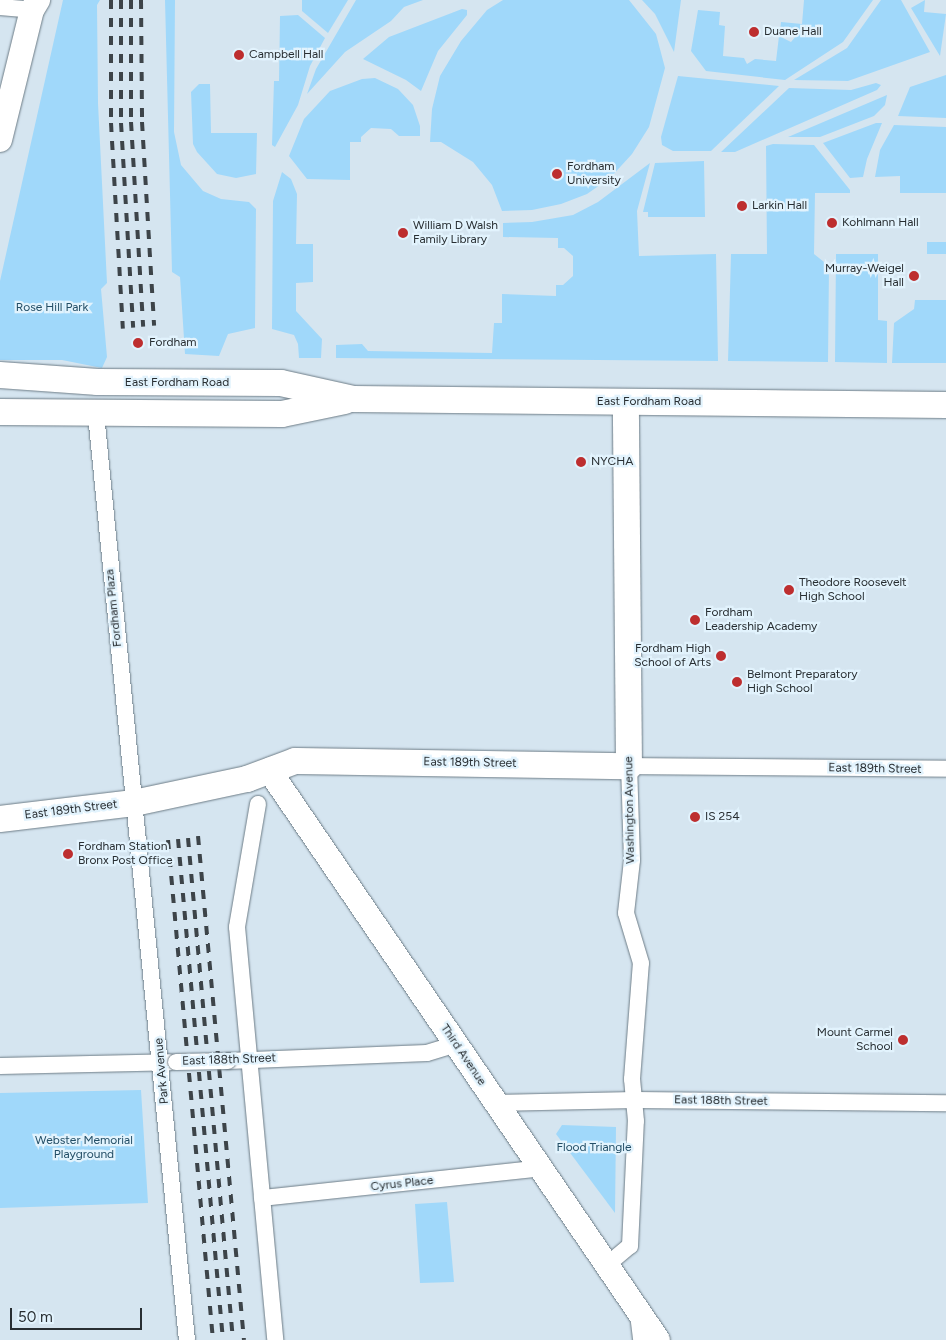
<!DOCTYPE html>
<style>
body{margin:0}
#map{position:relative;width:946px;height:1340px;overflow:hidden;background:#d5e5f0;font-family:Figtree,sans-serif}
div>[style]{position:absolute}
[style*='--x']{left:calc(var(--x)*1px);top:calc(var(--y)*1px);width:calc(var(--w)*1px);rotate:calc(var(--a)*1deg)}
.green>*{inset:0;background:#a0d8fa}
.roads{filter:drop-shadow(0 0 1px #6d7c86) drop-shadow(0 0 1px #6d7c86)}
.street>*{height:16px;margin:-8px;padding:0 8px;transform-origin:8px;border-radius:8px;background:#fff}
.secondary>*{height:24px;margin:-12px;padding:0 12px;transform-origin:12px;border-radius:12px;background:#fff}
.primary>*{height:26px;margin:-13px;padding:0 13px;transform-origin:13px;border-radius:13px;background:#fff}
.rail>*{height:4px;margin-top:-2px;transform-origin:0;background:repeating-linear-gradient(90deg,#3d4449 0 9px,transparent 0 18px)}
.bridges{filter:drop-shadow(0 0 1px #6d7c86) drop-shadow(0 0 1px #6d7c86)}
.street-bridge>*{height:16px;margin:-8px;padding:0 8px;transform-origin:8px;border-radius:8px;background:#fff}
.dots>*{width:14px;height:14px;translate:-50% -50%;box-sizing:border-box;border:2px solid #e2f3fd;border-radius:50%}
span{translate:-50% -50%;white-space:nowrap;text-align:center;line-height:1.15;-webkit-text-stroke:4.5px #e2f3fd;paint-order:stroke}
.poi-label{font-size:12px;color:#282e32}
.left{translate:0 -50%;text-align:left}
.right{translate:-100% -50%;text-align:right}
.park-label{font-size:12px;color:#234e66}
.street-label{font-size:12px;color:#282e32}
.scale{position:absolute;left:10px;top:1308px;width:132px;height:22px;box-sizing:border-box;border:2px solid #282e32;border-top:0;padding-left:6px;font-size:15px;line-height:18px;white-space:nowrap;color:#282e32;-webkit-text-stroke:4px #e2f3fd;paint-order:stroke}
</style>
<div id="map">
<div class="green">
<i style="clip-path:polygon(63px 0,100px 0,97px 5px,98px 103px,107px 283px,101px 289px,107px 357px,102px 368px,62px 360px,0 360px,0 281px)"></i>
<i style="clip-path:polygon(165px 0,175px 0,174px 132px,181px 165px,203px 191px,221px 199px,249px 202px,256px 209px,255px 328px,228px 334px,219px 356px,185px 354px,180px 277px,172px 272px)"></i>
<i style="clip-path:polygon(302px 0,348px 0,328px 33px,302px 11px)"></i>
<i style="clip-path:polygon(356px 0,423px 0,404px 7px,391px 21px,345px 52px,307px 94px,316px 69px)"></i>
<i style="clip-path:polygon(503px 0,629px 0,656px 34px,665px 68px,649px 127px,632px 154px,610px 178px,587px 194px,561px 204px,532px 210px,502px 211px,492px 185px,473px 162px,441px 142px,430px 142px,432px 109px,440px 76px,461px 41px,487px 10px)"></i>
<i style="clip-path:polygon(642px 0,681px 0,674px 52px,655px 14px)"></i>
<i style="clip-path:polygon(804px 0,873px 0,843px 42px,785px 80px,706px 71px,691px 51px,698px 10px,720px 12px,719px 25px,725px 26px,723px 56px,744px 58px,747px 64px,755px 59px,776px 61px,779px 36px,791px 42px,796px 36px,792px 31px,780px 32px,781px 22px,802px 24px)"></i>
<i style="clip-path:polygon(881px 0,901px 0,930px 52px,848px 81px,794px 80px,847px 48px)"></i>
<i style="clip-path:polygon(925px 0,924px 12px,946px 14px,940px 56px,911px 8px)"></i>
<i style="clip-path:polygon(462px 9px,467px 10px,467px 15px,438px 51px,421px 91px,406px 80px,363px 59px,389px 37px)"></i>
<i style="clip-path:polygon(298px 15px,325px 38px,310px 66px,298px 105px,275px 147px,272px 145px,274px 81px,279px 81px,280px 16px)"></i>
<i style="clip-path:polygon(946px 75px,946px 118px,898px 116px,910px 87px)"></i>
<i style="clip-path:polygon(678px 76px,779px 86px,711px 151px,673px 151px,662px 145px,661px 137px)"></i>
<i style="clip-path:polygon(375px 78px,398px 89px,413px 105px,420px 126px,420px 136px,399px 136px,391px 129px,371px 128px,361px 137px,361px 142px,350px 142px,350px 180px,307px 179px,289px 156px,304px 119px,330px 91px,362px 79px)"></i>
<i style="clip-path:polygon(876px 83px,881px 85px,877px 90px,735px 152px,721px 152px,789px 88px,851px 90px)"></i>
<i style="clip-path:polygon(199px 84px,210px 84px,211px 133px,257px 133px,256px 174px,236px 178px,217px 174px,197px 152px,193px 144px,191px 92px)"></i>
<i style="clip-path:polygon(887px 95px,885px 105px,874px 116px,820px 137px,788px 137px)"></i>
<i style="clip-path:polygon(876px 123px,882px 123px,867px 159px,863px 177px,850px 178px,823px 143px)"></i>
<i style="clip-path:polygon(894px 125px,946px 127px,946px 193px,900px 193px,900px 176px,875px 177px,880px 150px)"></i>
<i style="clip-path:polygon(773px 144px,814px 145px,850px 190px,850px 193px,815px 193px,814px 254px,829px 266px,828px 362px,728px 361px,731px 254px,767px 254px,766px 146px)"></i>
<i style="clip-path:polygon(704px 161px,705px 217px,648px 217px,648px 212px,643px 212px,655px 163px)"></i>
<i style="clip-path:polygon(650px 163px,637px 211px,639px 256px,716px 254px,718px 361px,336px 358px,336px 345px,362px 344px,368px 351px,492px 353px,494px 323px,502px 323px,502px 294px,556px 296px,556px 285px,563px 285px,573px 276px,573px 256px,564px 248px,558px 248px,558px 238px,503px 237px,503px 223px,532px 222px,573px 215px,598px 202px)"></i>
<i style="clip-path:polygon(282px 172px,291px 179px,297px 194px,296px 244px,313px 244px,313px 282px,296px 283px,296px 311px,322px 339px,321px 358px,299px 358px,298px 344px,294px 335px,272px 329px,273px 201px)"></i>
<i style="clip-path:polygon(927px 242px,946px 242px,946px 254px,927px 254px)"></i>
<i style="clip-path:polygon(836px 254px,878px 254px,878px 320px,887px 321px,887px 363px,835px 362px)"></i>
<i style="clip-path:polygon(915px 300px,946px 300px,946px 363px,892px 363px,894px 323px,914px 309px)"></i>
<i style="clip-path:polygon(141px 1090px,148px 1203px,0 1208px,0 1093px)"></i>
<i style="clip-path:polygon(562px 1125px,616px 1127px,615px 1213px,556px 1134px)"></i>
<i style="clip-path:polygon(447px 1202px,454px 1282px,420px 1283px,415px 1204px)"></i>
</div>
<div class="roads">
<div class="street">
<i style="--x:0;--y:7;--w:32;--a:5"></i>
<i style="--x:96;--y:414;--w:930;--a:84.39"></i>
<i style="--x:258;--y:804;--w:125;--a:99.7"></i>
<i style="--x:237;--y:927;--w:415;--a:84.7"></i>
<i style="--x:228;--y:1061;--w:199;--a:-2.3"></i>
<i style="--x:427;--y:1053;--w:30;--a:-17"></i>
<i style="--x:0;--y:1066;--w:170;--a:-1.3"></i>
<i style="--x:495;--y:1103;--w:140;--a:-1.2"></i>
<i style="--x:635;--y:1100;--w:311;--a:0.6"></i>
<i style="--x:262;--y:1198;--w:282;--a:-6.1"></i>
<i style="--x:607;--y:1265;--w:30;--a:-40"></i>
<i style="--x:630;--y:1246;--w:125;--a:-87.3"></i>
<i style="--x:636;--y:1121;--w:42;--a:-95.4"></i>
<i style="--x:632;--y:1079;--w:116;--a:-85.6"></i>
<i style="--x:641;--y:963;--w:52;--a:-106.7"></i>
<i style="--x:626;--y:913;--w:53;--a:-83.5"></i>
<i style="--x:632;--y:860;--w:94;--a:-91.8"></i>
<i style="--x:629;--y:766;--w:317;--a:0.5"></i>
<i style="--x:638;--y:1314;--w:26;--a:83"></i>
</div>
<div class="secondary">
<i style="--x:0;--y:140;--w:134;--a:-76.2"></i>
<i style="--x:32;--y:10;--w:12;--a:-59"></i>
<i style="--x:269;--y:770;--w:690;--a:55.69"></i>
</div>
<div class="primary">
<i style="--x:0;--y:375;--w:98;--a:4.1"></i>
<i style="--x:98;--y:382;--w:183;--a:0.3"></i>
<i style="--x:281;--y:383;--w:74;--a:12.5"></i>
<i style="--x:353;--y:399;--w:593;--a:0.58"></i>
<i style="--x:0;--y:412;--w:282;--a:0.4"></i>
<i style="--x:282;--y:414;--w:64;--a:-11.7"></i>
<i style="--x:0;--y:819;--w:135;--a:-6.8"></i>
<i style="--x:134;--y:803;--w:116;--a:-12"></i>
<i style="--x:247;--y:779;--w:51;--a:-20.6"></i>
<i style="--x:295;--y:761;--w:334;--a:0.9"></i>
<i style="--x:629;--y:766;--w:364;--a:-90.5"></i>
</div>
</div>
<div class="rail">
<i style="--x:111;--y:0;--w:123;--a:90"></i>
<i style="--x:111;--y:123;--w:206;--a:86.7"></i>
<i style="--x:121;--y:0;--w:123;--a:90"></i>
<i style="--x:121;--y:123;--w:205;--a:86.6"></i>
<i style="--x:131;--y:0;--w:122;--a:90"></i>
<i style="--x:131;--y:122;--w:205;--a:86.6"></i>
<i style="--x:141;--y:0;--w:122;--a:89.5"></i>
<i style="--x:142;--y:122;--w:204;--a:86.6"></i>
<i style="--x:198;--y:836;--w:506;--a:84.79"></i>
<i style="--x:188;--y:838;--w:504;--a:84.88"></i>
<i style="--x:178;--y:839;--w:503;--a:84.87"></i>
<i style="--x:168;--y:840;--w:502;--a:84.86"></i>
</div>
<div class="bridges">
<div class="street-bridge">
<i style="--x:176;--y:1062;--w:52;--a:-1.1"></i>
</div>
</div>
<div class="dots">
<i style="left:754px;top:32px;background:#bd2e2f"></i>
<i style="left:239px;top:55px;background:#bd2e2f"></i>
<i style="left:557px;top:174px;background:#bd2e2f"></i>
<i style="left:742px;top:206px;background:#bd2e2f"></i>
<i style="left:832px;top:223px;background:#bd2e2f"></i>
<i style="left:403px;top:233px;background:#bd2e2f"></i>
<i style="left:914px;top:276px;background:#bd2e2f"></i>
<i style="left:138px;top:343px;background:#bd2e2f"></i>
<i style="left:581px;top:462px;background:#bd2e2f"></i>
<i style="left:789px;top:590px;background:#bd2e2f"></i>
<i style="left:695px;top:620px;background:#bd2e2f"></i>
<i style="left:721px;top:656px;background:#bd2e2f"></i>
<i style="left:737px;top:682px;background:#bd2e2f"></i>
<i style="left:695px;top:817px;background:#bd2e2f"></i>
<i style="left:68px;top:854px;background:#bd2e2f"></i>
<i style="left:903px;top:1040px;background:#bd2e2f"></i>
</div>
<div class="poi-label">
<span class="left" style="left:764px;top:32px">Duane Hall</span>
<span class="left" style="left:249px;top:55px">Campbell Hall</span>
<span class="left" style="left:567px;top:174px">Fordham<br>University</span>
<span class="left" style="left:752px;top:206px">Larkin Hall</span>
<span class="left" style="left:842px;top:223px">Kohlmann Hall</span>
<span class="left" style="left:413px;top:233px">William D Walsh<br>Family Library</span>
<span class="right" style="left:904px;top:276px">Murray-Weigel<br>Hall</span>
<span class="left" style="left:149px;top:343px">Fordham</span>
<span class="left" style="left:591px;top:462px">NYCHA</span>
<span class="left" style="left:799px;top:590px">Theodore Roosevelt<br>High School</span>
<span class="left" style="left:705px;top:620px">Fordham<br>Leadership Academy</span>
<span class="right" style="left:711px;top:656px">Fordham High<br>School of Arts</span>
<span class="left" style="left:747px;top:682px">Belmont Preparatory<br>High School</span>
<span class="left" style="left:705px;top:817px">IS 254</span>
<span class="left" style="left:78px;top:854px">Fordham Station<br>Bronx Post Office</span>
<span class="right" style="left:893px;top:1040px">Mount Carmel<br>School</span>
</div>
<div class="park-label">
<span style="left:52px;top:308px">Rose Hill Park</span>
<span style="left:84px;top:1148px">Webster Memorial<br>Playground</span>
<span style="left:594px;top:1148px">Flood Triangle</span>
</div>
<div class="street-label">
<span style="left:177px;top:383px">East Fordham Road</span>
<span style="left:649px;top:402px">East Fordham Road</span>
<span style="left:114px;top:608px;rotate:-96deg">Fordham Plaza</span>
<span style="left:470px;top:763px;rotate:1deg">East 189th Street</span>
<span style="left:875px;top:769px;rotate:1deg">East 189th Street</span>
<span style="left:71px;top:810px;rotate:-7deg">East 189th Street</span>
<span style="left:630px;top:810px;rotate:-91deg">Washington Avenue</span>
<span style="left:463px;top:1055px;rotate:56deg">Third Avenue</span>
<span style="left:229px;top:1060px;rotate:-2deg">East 188th Street</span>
<span style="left:162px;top:1071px;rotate:-95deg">Park Avenue</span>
<span style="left:721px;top:1101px;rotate:1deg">East 188th Street</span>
<span style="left:402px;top:1184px;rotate:-6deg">Cyrus Place</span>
</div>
<div class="scale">50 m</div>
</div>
